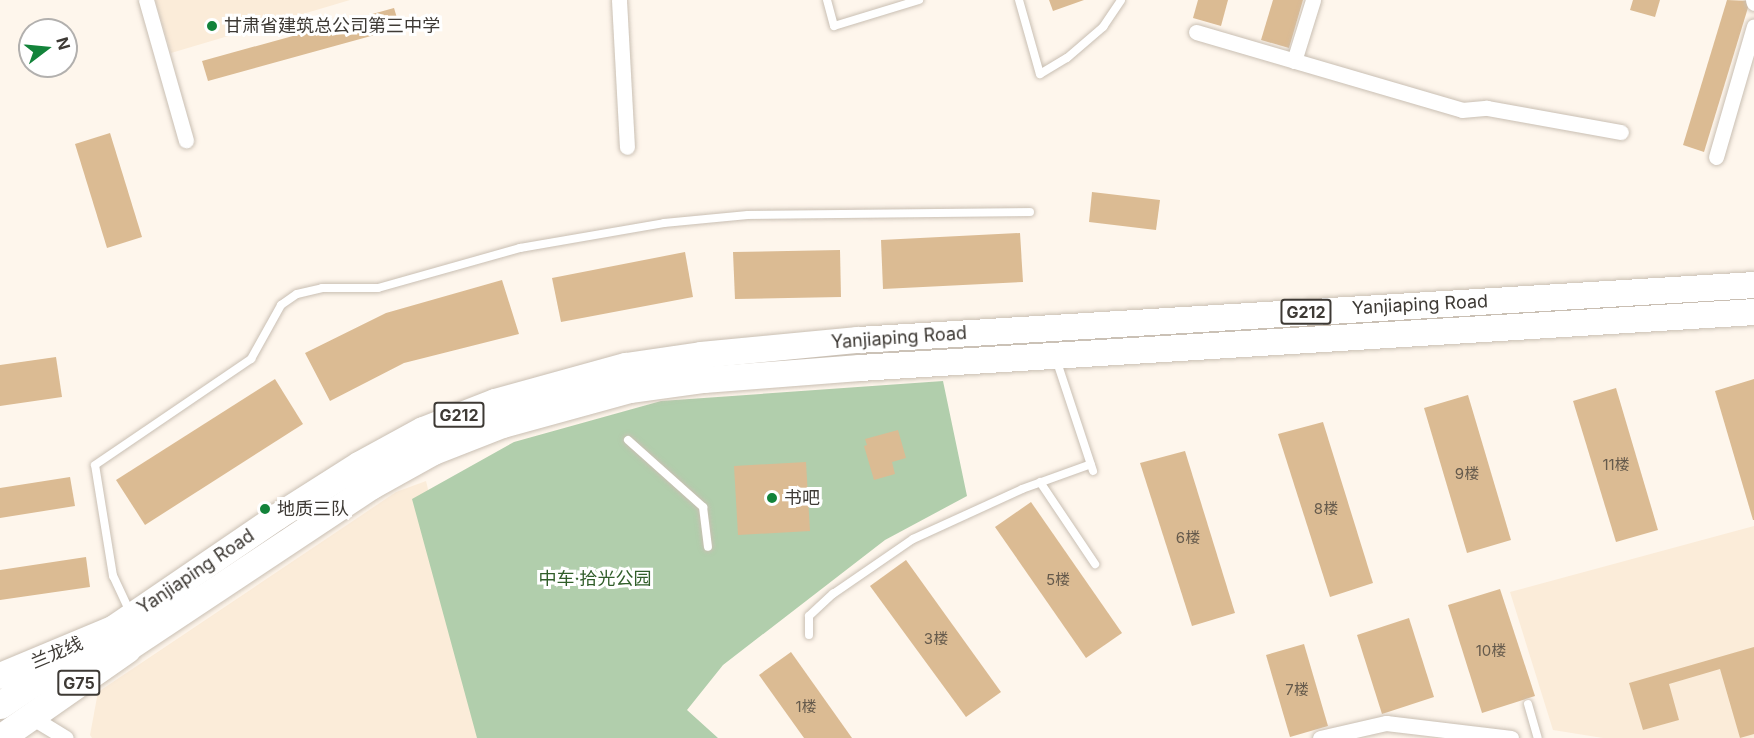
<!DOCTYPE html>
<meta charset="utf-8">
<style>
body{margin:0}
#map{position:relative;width:1754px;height:738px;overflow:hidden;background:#fef6ec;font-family:Inter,"Noto Sans SC",sans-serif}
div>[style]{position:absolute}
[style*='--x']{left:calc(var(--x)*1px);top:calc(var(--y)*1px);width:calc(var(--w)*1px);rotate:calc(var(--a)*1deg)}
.built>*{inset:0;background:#fbecd9}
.green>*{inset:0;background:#b1ceac}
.building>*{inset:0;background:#dbbb93}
.roads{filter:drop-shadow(0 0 2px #c9bfb3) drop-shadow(0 0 2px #c9bfb3)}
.service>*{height:8px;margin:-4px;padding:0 4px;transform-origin:4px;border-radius:4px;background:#fff}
.minor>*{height:15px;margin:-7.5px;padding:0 7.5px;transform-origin:7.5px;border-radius:7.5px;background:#fff}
.trunk>*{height:26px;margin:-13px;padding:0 13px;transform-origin:13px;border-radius:13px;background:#fff}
.motorway>*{height:27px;margin:-13.5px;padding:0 13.5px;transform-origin:13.5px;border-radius:13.5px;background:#fff}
.dots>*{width:16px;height:16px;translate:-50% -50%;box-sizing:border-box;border:3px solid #fff;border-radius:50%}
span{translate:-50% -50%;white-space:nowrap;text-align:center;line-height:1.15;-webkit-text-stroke:6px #fff;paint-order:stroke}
.number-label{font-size:15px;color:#655a4c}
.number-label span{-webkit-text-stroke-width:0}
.shield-label span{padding:2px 4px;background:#fff;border:2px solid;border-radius:4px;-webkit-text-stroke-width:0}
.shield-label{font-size:16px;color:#3e3a35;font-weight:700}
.poi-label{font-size:18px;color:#3e3a35}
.left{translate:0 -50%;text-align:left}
.street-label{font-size:18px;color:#3e3a35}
.park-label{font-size:18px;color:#315e2a}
.north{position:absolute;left:18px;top:18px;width:60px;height:60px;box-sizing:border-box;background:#fff;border:2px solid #b2b0ae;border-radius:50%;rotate:74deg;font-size:16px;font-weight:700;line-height:24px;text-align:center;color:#3e3a35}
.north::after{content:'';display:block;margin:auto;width:21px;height:27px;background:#13833a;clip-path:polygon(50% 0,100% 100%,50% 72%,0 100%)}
</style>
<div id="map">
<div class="built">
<i style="clip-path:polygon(155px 0,350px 0,171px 53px)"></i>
<i style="clip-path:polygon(426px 481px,489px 738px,92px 738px,90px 735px,98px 692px,396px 492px)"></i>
<i style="clip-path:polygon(1754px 526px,1754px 738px,1603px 738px,1553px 730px,1510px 592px)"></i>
</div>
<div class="green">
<i style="clip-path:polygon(943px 381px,967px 496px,885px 540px,723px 665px,687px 710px,718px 738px,477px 738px,412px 499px,514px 442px,661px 401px)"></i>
</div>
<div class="building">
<i style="clip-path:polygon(1049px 0,1084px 0,1053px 11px)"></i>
<i style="clip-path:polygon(1198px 0,1228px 0,1221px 26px,1193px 18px)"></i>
<i style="clip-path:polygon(1273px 0,1303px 0,1289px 48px,1261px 40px)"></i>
<i style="clip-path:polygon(1633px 0,1660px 0,1655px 17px,1630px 10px)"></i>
<i style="clip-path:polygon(1727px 0,1750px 1px,1704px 152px,1683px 145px)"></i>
<i style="clip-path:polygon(394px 8px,400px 28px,208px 81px,202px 61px)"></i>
<i style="clip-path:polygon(110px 133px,142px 237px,107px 248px,75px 144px)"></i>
<i style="clip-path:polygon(1092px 192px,1160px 200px,1156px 230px,1089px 222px)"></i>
<i style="clip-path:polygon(1020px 233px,1023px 282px,883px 289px,881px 240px)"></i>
<i style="clip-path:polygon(840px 250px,841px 297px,735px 299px,733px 252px)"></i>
<i style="clip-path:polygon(685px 252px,693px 297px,561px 322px,552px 278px)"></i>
<i style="clip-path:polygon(502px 280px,519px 334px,404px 363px,330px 401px,305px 353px,386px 313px)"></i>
<i style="clip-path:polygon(56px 357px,62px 397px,0 406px,0 365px)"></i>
<i style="clip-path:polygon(275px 379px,303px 424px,145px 525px,116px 480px)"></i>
<i style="clip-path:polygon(1754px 379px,1754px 520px,1753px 520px,1715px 391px)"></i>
<i style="clip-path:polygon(1616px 388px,1658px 530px,1616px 542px,1573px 401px)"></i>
<i style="clip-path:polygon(1468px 395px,1511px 540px,1467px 553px,1424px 408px)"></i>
<i style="clip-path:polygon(1323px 422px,1373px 583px,1330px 597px,1278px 434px)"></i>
<i style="clip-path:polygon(898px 430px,906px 458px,892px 462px,895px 474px,874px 480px,864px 446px,867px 445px,865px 439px)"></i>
<i style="clip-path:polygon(1185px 451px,1235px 613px,1192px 626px,1140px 463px)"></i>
<i style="clip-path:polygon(806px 462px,810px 531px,738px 535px,734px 466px)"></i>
<i style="clip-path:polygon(70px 477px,75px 506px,0 518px,0 488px)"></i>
<i style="clip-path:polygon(1031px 502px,1122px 633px,1086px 658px,995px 527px)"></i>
<i style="clip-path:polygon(86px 557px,90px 587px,0 600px,0 570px)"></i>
<i style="clip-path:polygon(906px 560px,1001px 692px,966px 717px,870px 586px)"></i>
<i style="clip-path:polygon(1500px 589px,1535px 696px,1482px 713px,1448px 605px)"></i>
<i style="clip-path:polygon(1409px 618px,1434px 697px,1382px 714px,1357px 635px)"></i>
<i style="clip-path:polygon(1304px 644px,1328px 726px,1290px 737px,1266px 655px)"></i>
<i style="clip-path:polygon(1754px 647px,1754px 734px,1740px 738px,1720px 669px,1669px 684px,1679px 720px,1643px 730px,1629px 683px)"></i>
<i style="clip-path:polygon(791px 652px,852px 738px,804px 738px,759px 675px)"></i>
</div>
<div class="roads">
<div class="service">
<i style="--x:827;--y:0;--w:27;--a:75"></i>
<i style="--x:834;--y:26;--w:89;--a:-17"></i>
<i style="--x:1019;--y:0;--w:77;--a:74.2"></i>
<i style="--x:1040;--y:74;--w:31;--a:-31"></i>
<i style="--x:1067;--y:58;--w:48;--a:-40.7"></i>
<i style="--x:1103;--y:27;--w:32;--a:-56"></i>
<i style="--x:1056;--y:359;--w:118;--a:71.7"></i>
<i style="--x:628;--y:440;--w:101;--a:41.8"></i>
<i style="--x:703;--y:507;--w:40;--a:82.9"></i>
<i style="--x:1040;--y:482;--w:99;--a:56.1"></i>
<i style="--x:130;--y:612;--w:40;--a:-115"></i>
<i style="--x:113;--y:576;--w:112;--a:-99.2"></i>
<i style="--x:95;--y:465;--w:189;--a:-34.2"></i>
<i style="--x:251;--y:359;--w:62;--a:-60.9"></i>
<i style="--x:281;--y:305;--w:19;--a:-35"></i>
<i style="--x:297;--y:294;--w:26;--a:-13"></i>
<i style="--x:322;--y:288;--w:56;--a:0"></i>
<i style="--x:378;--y:288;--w:148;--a:-15.7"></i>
<i style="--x:520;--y:248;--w:146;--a:-9.8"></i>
<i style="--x:664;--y:223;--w:84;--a:-5.4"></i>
<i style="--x:748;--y:215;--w:282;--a:-0.6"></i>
<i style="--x:809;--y:635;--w:19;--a:-90"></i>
<i style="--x:809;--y:616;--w:33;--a:-43"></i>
<i style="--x:833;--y:594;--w:97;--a:-34.5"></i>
<i style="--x:913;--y:539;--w:120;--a:-24.6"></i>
<i style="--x:1022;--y:489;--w:73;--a:-19.9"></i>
<i style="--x:1528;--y:704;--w:35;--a:74"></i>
</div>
<div class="minor">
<i style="--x:146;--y:0;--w:146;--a:74.1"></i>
<i style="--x:619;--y:0;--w:147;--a:86.9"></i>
<i style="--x:1753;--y:0;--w:3;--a:72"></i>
<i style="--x:1196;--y:32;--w:277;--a:16.3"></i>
<i style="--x:1462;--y:110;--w:25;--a:-5"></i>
<i style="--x:1487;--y:108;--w:136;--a:10.2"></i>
<i style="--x:1294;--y:61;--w:64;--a:-72.7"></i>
<i style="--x:1716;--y:157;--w:136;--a:-73.8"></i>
<i style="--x:28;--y:715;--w:44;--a:31.2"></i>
<i style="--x:1320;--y:738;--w:68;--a:-12.8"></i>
<i style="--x:1386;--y:723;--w:126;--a:6.8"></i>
</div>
<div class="trunk">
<i style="--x:108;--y:657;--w:21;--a:-23"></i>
<i style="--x:127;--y:649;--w:293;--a:-33.6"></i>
<i style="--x:371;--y:487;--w:72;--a:-29.1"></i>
<i style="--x:434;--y:452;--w:74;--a:-21.4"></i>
<i style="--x:503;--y:425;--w:132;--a:-15.4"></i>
<i style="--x:630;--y:390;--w:75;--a:-7.7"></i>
<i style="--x:704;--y:380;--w:156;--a:-4.4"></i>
<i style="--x:860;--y:368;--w:896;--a:-3.58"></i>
<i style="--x:0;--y:676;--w:122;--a:-22.6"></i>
<i style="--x:113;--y:629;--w:199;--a:-34.3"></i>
<i style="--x:277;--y:517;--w:97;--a:-32.4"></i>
<i style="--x:359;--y:465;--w:73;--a:-28.7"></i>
<i style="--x:423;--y:430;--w:77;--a:-21.3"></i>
<i style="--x:495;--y:402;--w:136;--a:-15.4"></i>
<i style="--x:626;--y:366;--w:76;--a:-8.3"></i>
<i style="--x:701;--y:355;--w:158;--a:-5.5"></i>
<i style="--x:858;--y:340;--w:898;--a:-3.51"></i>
</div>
<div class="motorway">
<i style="--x:0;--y:705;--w:136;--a:-33.9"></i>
<i style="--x:0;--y:738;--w:155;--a:-35"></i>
</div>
</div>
<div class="dots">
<i style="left:212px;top:26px;background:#13833a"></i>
<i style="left:772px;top:498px;background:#13833a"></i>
<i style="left:265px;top:509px;background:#13833a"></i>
</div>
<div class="number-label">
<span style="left:1616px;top:465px">11楼</span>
<span style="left:1467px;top:474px">9楼</span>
<span style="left:1326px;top:509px">8楼</span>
<span style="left:1188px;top:538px">6楼</span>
<span style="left:1058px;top:580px">5楼</span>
<span style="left:936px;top:639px">3楼</span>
<span style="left:1491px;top:651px">10楼</span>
<span style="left:1297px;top:690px">7楼</span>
<span style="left:806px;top:707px">1楼</span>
</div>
<div class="shield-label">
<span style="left:1306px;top:312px">G212</span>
<span style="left:459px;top:415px">G212</span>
<span style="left:79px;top:683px">G75</span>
</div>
<div class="poi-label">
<span class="left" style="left:224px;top:26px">甘肃省建筑总公司第三中学</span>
<span class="left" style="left:784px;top:498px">书吧</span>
<span class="left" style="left:277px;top:509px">地质三队</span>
</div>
<div class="street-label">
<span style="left:1420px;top:305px;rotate:-3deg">Yanjiaping Road</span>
<span style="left:899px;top:338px;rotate:-4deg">Yanjiaping Road</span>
<span style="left:196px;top:572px;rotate:-34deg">Yanjiaping Road</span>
<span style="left:57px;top:653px;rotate:-23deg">兰龙线</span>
</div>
<div class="park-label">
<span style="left:595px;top:579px">中车·拾光公园</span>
</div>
<div class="north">N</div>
</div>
